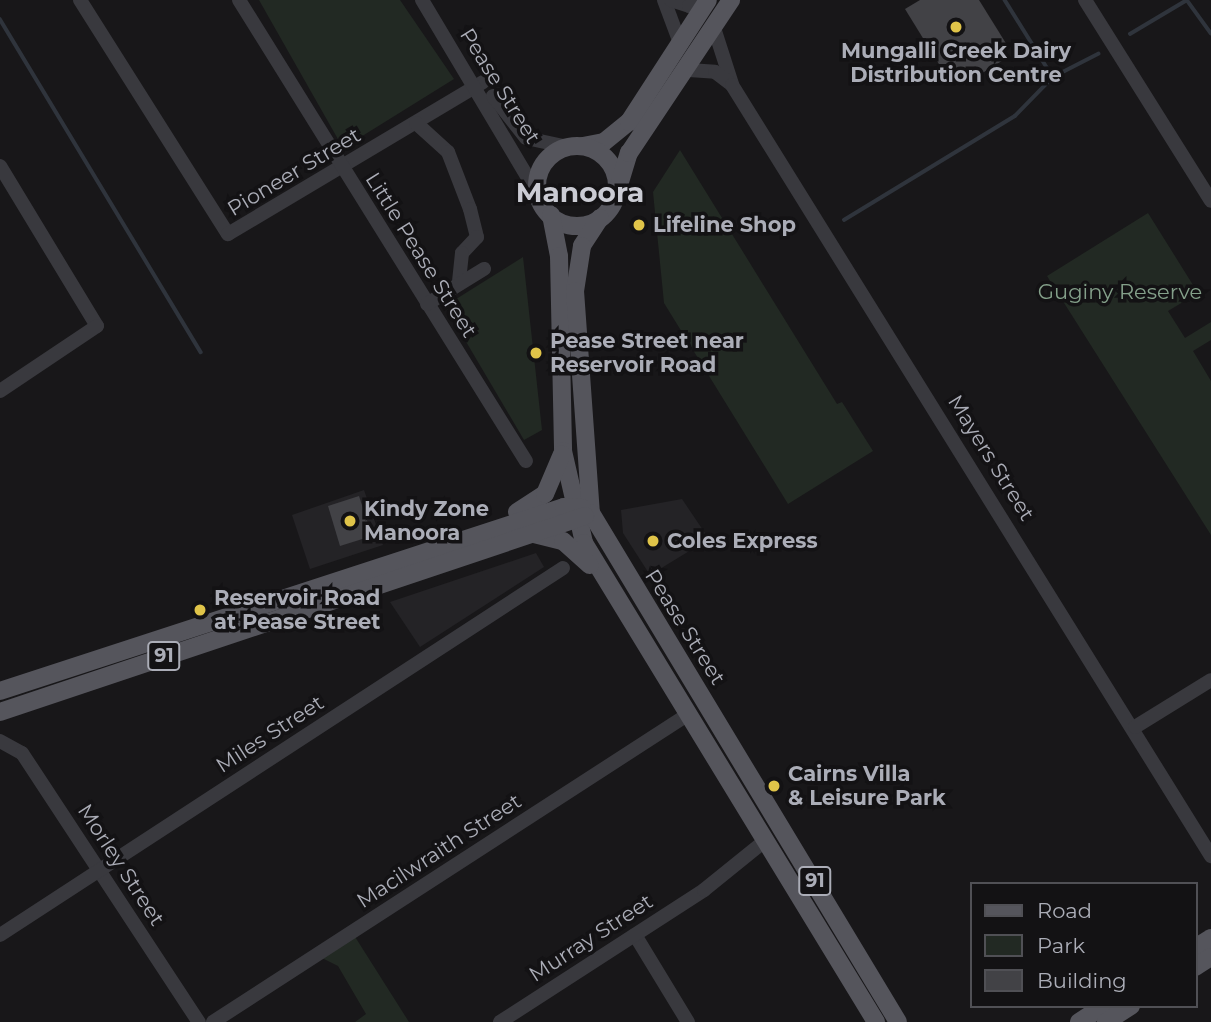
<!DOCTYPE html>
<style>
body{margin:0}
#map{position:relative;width:1211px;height:1022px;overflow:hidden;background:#181719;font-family:Montserrat,sans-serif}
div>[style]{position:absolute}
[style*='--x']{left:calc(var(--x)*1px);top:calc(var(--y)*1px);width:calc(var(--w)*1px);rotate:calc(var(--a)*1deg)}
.built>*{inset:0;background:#242326}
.green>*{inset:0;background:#222923}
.stream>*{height:3.5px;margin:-1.75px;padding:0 1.75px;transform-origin:1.75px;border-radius:1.75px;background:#2f343c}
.building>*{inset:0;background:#424246}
.minor>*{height:14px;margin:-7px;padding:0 7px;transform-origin:7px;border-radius:7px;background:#39393e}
.major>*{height:18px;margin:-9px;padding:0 9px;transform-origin:9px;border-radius:9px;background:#55555c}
.major>.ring{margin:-9px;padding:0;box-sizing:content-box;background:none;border:18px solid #55555c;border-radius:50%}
.dots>*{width:19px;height:19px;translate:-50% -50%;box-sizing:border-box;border:4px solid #131214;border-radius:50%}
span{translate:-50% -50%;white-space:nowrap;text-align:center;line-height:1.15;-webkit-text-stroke:7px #131214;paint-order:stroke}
.shield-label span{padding:2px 5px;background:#131214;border:2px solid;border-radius:5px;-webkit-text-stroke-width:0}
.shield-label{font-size:19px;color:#abadb7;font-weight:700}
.poi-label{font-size:21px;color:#abadb7;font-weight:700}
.left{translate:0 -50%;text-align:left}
.street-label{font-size:21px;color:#abadb7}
.park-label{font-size:21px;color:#84a08a}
.district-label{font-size:28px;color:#cbccd4;font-weight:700}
.legend{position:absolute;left:970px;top:882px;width:228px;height:126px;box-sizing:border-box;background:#131214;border:2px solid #505055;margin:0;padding:9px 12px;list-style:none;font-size:21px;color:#abadb7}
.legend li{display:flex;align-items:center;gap:14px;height:35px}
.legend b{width:35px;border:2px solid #505055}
</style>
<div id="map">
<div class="built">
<i style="clip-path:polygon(364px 490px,383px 545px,310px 569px,292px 515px)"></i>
<i style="clip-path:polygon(682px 499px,709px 539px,650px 575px,623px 533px,621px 510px)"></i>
<i style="clip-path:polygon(536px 553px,544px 567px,420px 647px,390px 602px)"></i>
</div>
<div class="green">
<i style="clip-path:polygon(259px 0,400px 0,454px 79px,343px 148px)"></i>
<i style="clip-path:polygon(680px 150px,837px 404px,842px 402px,873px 451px,788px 504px,664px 303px,653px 192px)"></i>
<i style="clip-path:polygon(1148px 213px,1198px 293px,1168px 311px,1185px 338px,1211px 322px,1211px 340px,1193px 351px,1211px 381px,1211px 535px,1047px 276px)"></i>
<i style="clip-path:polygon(523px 257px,542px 430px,524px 440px,445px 306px)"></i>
<i style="clip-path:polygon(352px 932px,409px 1022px,355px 1022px,366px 1014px,338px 966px,316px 955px)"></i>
</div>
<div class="stream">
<i style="--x:1005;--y:0;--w:91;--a:58.1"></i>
<i style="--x:1187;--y:0;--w:41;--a:54"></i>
<i style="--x:0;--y:19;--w:389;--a:58.9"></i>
<i style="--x:1130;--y:34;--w:66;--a:-30.8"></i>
<i style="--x:844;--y:220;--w:200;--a:-31.3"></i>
<i style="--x:1015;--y:116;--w:54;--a:-45.7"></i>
<i style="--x:1053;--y:77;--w:51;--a:-27.1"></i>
</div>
<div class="building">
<i style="clip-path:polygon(920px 0,979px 0,1007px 45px,1005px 59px,963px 85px,950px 82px,905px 9px)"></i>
<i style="clip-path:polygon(359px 496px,372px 536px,340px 546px,328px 506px)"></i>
</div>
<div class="minor">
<i style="--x:80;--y:0;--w:277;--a:57.7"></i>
<i style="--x:228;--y:234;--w:297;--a:-30.8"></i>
<i style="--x:239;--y:0;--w:543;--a:58.1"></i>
<i style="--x:422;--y:0;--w:228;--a:59.2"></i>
<i style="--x:664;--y:0;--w:46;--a:69.6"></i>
<i style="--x:671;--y:0;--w:19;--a:18"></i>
<i style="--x:689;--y:6;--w:19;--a:-16"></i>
<i style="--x:1085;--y:0;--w:237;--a:57.9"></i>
<i style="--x:714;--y:28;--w:59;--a:72.2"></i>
<i style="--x:689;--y:70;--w:26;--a:4"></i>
<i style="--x:715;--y:72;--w:21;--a:37"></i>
<i style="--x:732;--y:85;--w:908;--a:58.15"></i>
<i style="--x:493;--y:96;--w:53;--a:51.8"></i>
<i style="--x:526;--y:138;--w:43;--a:12.1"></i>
<i style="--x:416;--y:123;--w:43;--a:42.2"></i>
<i style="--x:448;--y:152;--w:61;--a:68.9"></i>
<i style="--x:470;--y:209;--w:29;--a:76"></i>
<i style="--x:477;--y:237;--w:22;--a:133"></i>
<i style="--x:462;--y:253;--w:31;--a:96"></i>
<i style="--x:0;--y:166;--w:187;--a:58.8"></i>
<i style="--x:97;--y:326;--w:117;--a:146.2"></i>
<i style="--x:427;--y:304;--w:67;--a:-31.6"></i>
<i style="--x:1135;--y:727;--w:89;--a:-31.7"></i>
<i style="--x:0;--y:741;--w:25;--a:29"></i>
<i style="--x:22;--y:753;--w:322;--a:56.7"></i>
<i style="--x:0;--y:935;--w:672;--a:-33.1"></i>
<i style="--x:635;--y:935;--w:102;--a:58.7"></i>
<i style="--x:213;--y:1022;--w:565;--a:-32.93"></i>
<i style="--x:500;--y:1022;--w:243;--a:-32.9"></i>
<i style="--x:704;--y:890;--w:80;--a:-38.9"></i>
</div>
<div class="major">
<i style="--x:583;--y:146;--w:21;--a:-11"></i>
<i style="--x:604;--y:142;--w:32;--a:-39"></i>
<i style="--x:629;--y:122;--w:145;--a:-57.1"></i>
<i class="ring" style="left:537px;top:146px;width:62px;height:62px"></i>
<i style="--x:619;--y:185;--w:34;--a:-73"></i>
<i style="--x:629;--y:153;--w:184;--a:-56.3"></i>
<i style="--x:551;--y:215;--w:42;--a:79"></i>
<i style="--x:559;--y:256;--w:195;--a:88.8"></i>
<i style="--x:563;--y:451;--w:94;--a:77.1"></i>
<i style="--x:584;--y:543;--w:561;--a:58.63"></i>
<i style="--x:600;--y:218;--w:33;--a:123"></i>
<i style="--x:582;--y:246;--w:46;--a:98.8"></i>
<i style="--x:575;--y:291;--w:223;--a:85.9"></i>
<i style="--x:591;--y:513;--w:594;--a:58.9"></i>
<i style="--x:517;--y:512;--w:33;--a:-33"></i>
<i style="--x:545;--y:494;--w:43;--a:-67"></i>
<i style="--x:534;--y:534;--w:30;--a:14"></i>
<i style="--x:563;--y:541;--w:36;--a:42"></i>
<i style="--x:0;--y:691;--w:593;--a:-18.07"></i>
<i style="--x:564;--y:507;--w:18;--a:3"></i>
<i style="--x:0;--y:712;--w:617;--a:-18.52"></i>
<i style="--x:1195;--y:948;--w:19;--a:-32"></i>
<i style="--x:1195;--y:967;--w:19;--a:-32"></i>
<i style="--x:1079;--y:1022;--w:30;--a:-33"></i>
<i style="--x:1106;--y:1022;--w:30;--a:-33"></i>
</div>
<div class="dots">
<i style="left:956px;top:27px;background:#e0c449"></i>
<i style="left:639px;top:225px;background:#e0c449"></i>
<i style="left:536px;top:353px;background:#e0c449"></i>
<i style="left:350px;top:521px;background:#e0c449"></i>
<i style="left:653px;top:541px;background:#e0c449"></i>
<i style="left:200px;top:610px;background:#e0c449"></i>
<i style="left:774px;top:786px;background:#e0c449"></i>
</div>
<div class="shield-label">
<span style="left:164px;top:656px">91</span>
<span style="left:815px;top:881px">91</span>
</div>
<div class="poi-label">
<span style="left:956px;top:63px">Mungalli Creek Dairy<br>Distribution Centre</span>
<span class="left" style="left:653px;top:225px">Lifeline Shop</span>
<span class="left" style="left:550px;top:353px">Pease Street near<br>Reservoir Road</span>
<span class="left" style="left:364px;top:521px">Kindy Zone<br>Manoora</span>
<span class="left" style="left:667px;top:541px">Coles Express</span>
<span class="left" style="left:214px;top:610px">Reservoir Road<br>at Pease Street</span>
<span class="left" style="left:788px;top:786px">Cairns Villa<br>&amp; Leisure Park</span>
</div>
<div class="street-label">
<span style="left:500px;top:86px;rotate:58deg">Pease Street</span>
<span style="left:294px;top:172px;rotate:-31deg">Pioneer Street</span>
<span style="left:421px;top:255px;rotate:58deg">Little Pease Street</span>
<span style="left:991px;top:458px;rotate:58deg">Mayers Street</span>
<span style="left:685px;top:627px;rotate:58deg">Pease Street</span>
<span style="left:270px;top:734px;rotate:-33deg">Miles Street</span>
<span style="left:439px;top:851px;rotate:-33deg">Macilwraith Street</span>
<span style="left:121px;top:865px;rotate:57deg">Morley Street</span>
<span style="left:591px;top:938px;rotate:-33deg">Murray Street</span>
</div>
<div class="park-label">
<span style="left:1120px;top:292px">Guginy Reserve</span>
</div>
<div class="district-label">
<span style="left:580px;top:192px">Manoora</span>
</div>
<ul class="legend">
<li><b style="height:9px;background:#55555c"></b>Road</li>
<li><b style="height:19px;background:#222923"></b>Park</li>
<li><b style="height:19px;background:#424246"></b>Building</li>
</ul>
</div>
